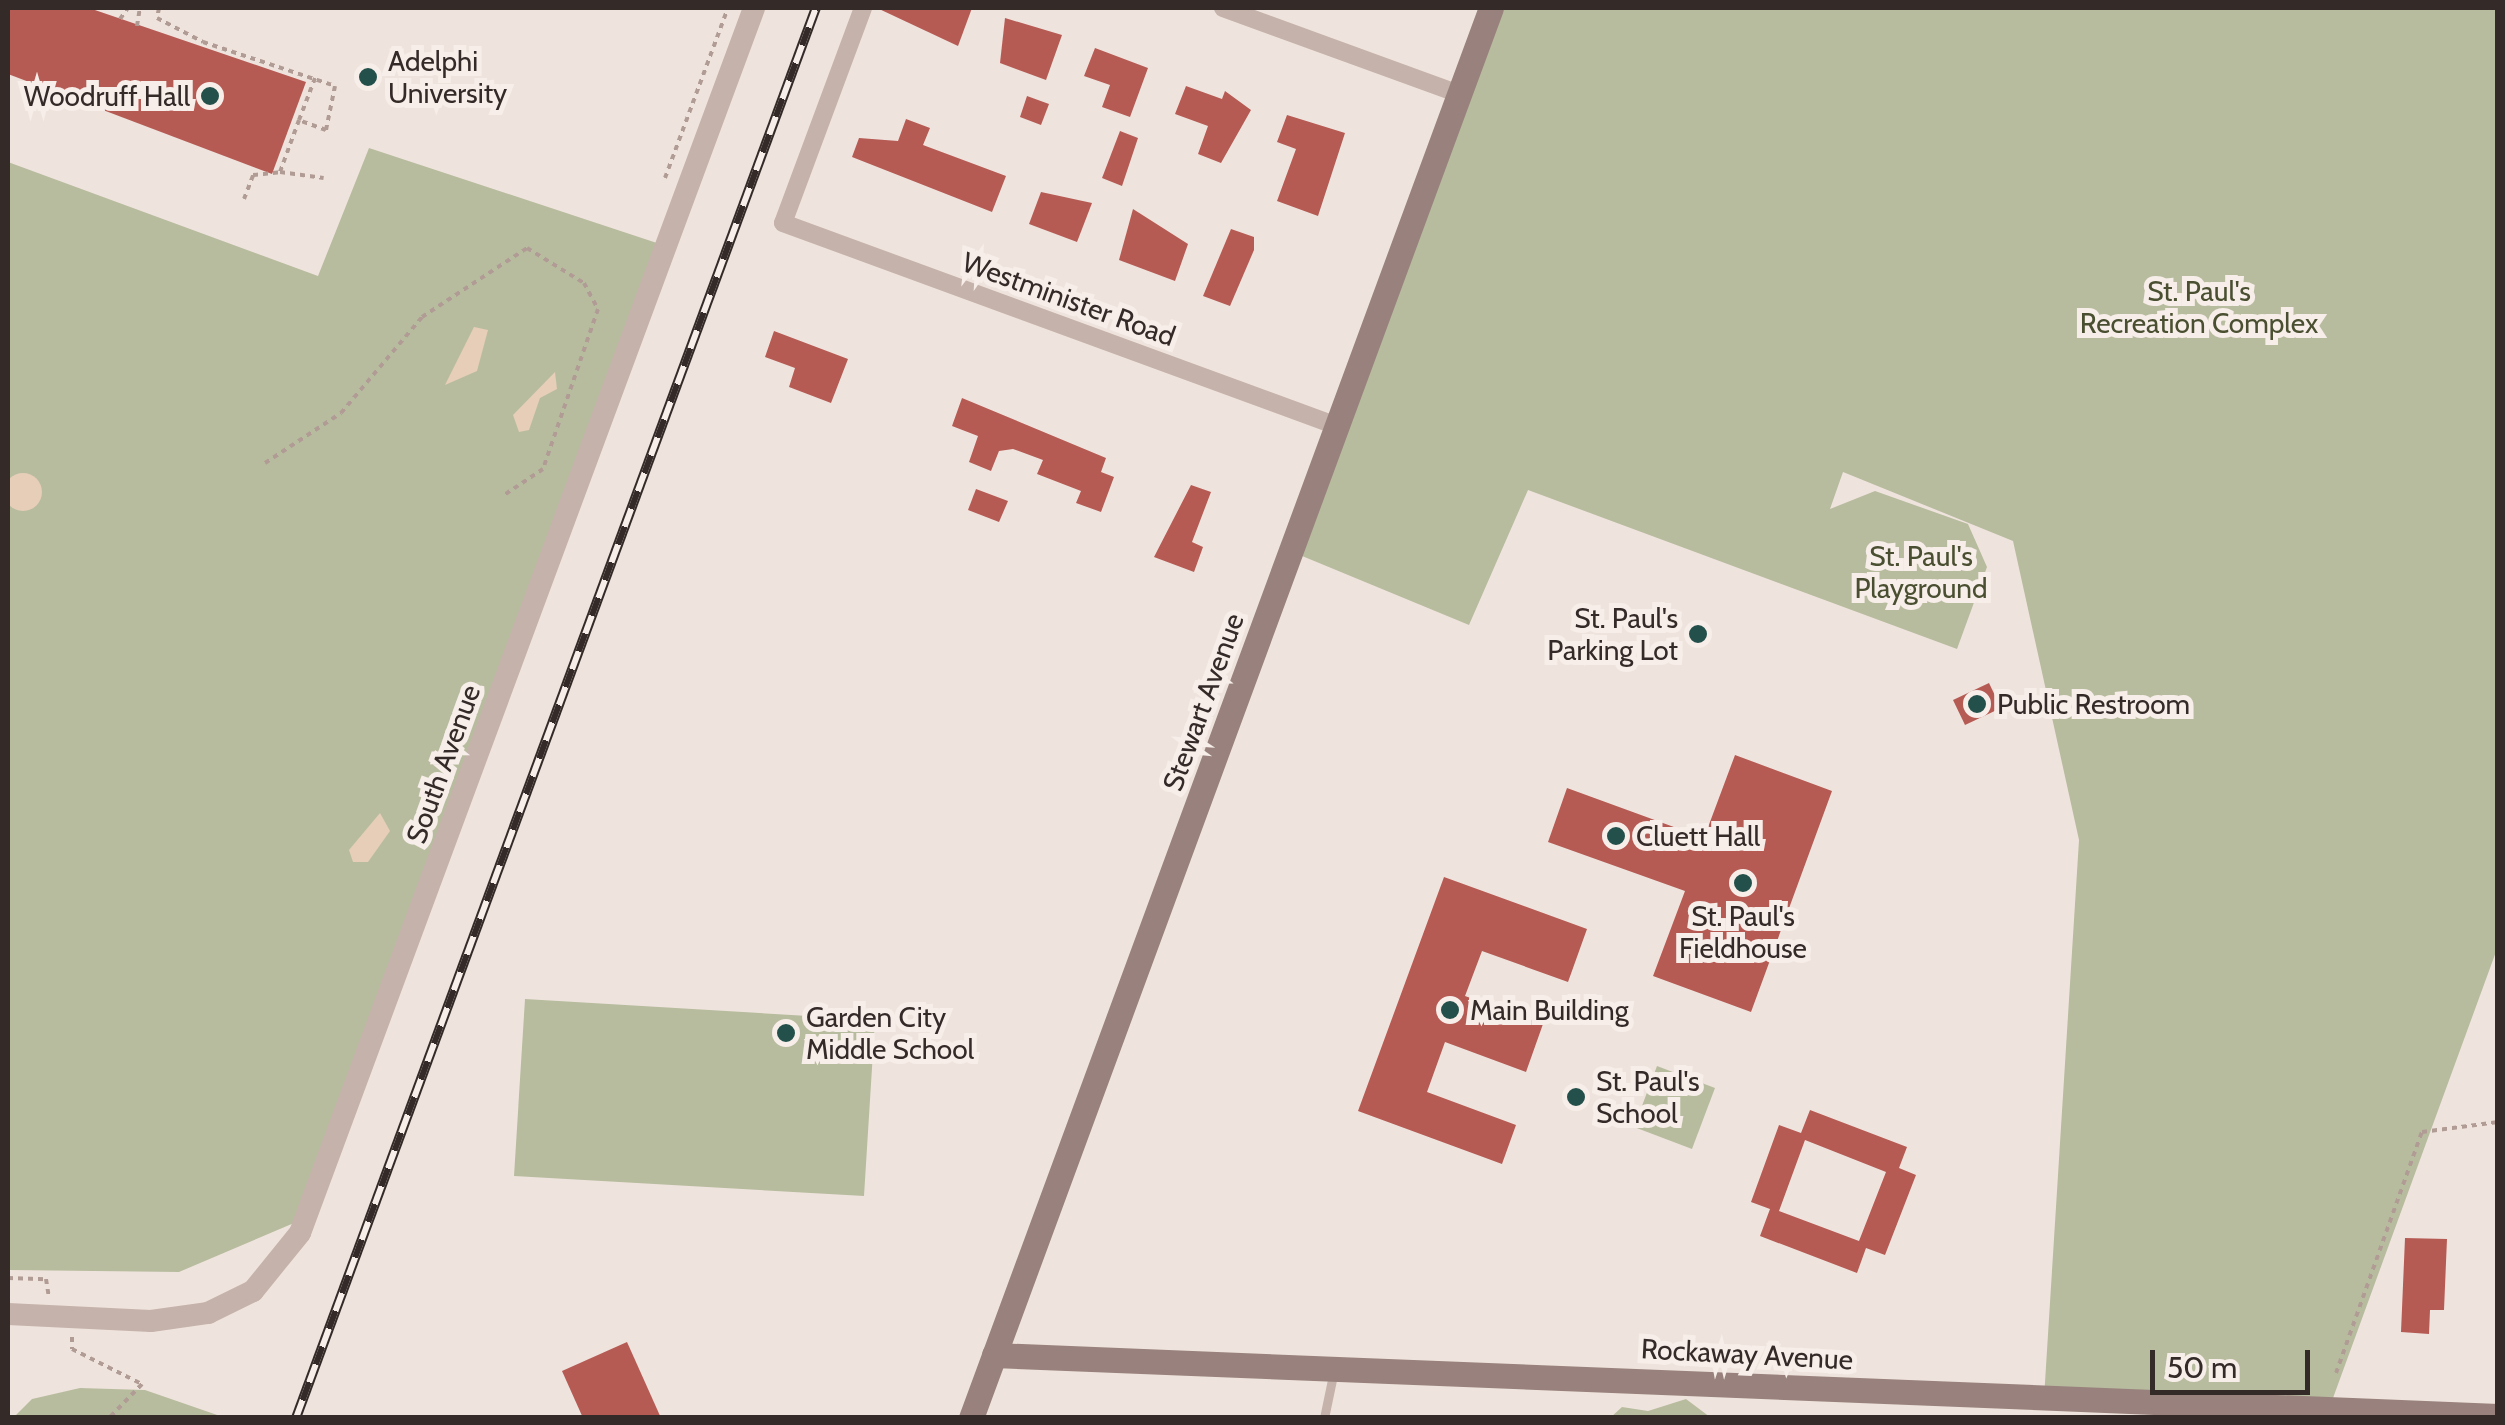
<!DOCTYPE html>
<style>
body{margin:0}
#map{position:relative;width:2505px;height:1425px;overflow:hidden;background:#efe4dd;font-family:Cabin,sans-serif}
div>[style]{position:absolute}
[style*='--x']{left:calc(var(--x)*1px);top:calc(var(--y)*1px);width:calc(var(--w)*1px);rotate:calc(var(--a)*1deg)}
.green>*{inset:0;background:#b8bc9f}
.sand>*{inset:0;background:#e6ceb8}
.round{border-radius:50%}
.building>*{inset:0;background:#b65a54}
.path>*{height:4px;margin-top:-2px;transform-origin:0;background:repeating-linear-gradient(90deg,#b19c95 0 5px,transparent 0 10px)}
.service>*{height:9px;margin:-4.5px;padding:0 4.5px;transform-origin:4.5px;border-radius:4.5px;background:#c5b2ab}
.minor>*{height:18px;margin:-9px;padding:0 9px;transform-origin:9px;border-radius:9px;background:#c5b2ab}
.tertiary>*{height:22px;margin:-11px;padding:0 11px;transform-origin:11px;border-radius:11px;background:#c5b2ab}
.secondary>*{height:25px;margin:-12.5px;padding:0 12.5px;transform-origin:12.5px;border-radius:12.5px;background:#99827d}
.rail>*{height:10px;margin-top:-5px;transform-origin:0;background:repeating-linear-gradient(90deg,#f7eee9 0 19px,#342b29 0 38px);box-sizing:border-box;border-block:2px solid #342b29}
.dots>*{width:28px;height:28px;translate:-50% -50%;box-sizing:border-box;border:5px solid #f7eee9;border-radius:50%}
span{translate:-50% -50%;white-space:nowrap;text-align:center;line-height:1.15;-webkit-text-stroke:10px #f7eee9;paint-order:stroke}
.poi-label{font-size:28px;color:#342b29}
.left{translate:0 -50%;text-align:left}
.right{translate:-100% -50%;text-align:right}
.park-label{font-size:28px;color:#494f30}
.street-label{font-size:28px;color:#342b29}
.frame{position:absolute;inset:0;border:10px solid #342b29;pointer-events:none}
.scale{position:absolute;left:2150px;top:1350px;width:160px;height:45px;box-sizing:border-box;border:5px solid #342b29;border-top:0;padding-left:12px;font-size:30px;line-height:35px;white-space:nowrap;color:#342b29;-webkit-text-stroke:8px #f7eee9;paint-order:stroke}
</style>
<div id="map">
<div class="green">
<i style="clip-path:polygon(1491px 8px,2497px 8px,2497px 949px,2329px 1409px,2044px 1398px,2079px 840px,2013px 541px,1843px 472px,1830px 509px,1875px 491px,1968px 524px,1987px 567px,1957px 649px,1528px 490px,1469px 625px,1290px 551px)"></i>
<i style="clip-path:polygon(369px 148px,666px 246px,294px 1223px,179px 1272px,8px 1270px,8px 162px,318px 276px)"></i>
<i style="clip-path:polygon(525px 999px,875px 1020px,864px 1196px,514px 1176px)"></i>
<i style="clip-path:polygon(1657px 1066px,1715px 1088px,1692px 1149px,1634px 1127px)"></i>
<i style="clip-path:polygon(80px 1388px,145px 1390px,223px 1417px,14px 1417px,32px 1399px)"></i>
<i style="clip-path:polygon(1686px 1399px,1710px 1417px,1611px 1417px,1622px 1407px,1648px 1411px)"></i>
</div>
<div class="sand">
<i style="clip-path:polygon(474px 327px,488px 330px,477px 371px,445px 385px)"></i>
<i style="clip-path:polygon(555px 372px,557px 389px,540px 398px,529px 430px,519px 432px,513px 415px)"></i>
<i class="round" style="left:4px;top:473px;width:38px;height:38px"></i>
<i style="clip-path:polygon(380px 813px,390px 831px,368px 862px,353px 862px,349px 850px)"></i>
</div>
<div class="building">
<i style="clip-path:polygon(8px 8px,89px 8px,306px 82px,272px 174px,8px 74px)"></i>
<i style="clip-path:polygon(877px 8px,972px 8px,958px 46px)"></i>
<i style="clip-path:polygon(1005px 18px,1062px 35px,1046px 80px,1000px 63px)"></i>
<i style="clip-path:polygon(1095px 48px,1148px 68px,1130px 117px,1102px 107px,1110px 85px,1084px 76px)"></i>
<i style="clip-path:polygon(1186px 86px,1222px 99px,1225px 91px,1251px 110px,1221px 163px,1198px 154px,1208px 126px,1175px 114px)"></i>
<i style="clip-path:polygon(1027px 96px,1049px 104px,1041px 125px,1020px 117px)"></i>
<i style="clip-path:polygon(1287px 115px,1345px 133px,1318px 216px,1277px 201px,1296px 149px,1277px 142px)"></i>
<i style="clip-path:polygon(906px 119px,930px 128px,923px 145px,1006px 176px,992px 212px,852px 157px,859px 138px,898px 141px)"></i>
<i style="clip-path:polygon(1120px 131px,1138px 138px,1122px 186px,1102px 178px)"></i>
<i style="clip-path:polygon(1041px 192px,1092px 203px,1077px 242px,1029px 224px)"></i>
<i style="clip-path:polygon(1133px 209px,1188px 244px,1175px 281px,1119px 260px)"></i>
<i style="clip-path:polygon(1231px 229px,1254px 237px,1254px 250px,1230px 306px,1203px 296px)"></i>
<i style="clip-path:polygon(774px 331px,848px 359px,831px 403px,789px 387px,795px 368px,765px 357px)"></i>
<i style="clip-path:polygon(962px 398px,1106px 458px,1101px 472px,1114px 477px,1101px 512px,1076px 503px,1081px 491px,1037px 474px,1043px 460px,1013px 449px,999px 451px,991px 471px,969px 462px,978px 436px,952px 426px)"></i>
<i style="clip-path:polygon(1191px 485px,1211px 492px,1192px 542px,1203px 547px,1194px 572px,1154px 557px)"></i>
<i style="clip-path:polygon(976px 489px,1008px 501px,999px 522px,968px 510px)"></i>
<i style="clip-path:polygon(1989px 683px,2001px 708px,1965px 725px,1953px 700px)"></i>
<i style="clip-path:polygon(1735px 755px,1832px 791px,1751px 1012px,1653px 976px,1685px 891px,1548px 842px,1567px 788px,1704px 838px)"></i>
<i style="clip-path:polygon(1444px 877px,1587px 929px,1568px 982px,1482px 951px,1465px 996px,1543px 1024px,1526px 1072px,1445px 1042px,1427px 1092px,1516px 1125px,1502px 1164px,1358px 1111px)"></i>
<i style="clip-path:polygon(evenodd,1810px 1110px,1907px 1147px,1899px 1168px,1916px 1175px,1885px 1255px,1866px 1248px,1857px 1273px,1760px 1236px,1770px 1209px,1751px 1202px,1779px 1125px,1801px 1133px,1810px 1110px,1805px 1140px,1886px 1172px,1859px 1241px,1779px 1211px,1805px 1140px)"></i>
<i style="clip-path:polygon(2405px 1238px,2447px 1239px,2444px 1310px,2430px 1310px,2429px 1334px,2401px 1332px)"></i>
<i style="clip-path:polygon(627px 1342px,661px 1418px,583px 1418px,562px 1371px)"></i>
</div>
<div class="path">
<i style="--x:159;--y:8;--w:10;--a:101"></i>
<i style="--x:157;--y:18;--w:52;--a:27.6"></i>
<i style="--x:203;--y:42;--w:139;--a:18.4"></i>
<i style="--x:335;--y:86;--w:45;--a:101.6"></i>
<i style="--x:326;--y:130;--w:29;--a:-160"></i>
<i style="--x:299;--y:120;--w:55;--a:110.1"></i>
<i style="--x:280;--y:172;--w:44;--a:7.8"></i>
<i style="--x:120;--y:19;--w:14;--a:-54"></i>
<i style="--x:137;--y:26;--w:18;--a:-81"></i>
<i style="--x:299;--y:120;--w:45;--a:-69.1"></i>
<i style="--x:665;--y:178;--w:181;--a:-69.7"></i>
<i style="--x:244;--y:199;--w:26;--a:-69"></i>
<i style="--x:253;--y:175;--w:27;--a:-6"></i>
<i style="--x:265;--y:463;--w:91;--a:-33.3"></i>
<i style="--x:341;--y:413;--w:126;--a:-49.8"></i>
<i style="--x:422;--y:317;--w:126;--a:-33.3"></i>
<i style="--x:527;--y:248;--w:67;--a:31.6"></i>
<i style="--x:584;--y:283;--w:30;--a:62"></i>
<i style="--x:598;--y:309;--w:169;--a:109"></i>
<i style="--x:543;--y:469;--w:47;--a:146.3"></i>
<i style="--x:8;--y:1278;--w:38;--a:2"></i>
<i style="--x:46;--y:1279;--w:18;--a:81"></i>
<i style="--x:72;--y:1337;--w:12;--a:90"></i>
<i style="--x:72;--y:1349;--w:78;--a:26.6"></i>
<i style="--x:142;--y:1384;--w:47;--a:134.1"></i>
<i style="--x:2336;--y:1373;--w:256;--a:-70.4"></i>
<i style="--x:2422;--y:1132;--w:77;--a:-7.5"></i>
</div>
<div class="service">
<i style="--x:1324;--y:1418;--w:49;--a:-78.2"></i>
</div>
<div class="minor">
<i style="--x:863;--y:8;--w:229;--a:110.4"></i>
<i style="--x:783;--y:223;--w:590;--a:20.12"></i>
<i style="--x:1223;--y:8;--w:251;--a:20"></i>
</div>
<div class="tertiary">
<i style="--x:8;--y:1314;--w:143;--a:2.8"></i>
<i style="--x:151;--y:1321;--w:58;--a:-8"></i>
<i style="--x:208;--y:1313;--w:50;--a:-26.1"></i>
<i style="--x:253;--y:1291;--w:75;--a:-51"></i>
<i style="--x:300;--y:1233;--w:1306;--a:-69.66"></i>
</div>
<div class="secondary">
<i style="--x:994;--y:1355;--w:1505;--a:2.32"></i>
<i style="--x:971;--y:1418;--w:1503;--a:-69.76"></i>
</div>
<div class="rail">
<i style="--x:296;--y:1418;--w:1503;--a:-69.76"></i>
</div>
<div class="dots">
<i style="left:368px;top:77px;background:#24504b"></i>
<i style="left:210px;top:96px;background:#24504b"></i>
<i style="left:1698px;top:634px;background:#24504b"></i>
<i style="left:1977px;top:704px;background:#24504b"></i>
<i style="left:1616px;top:836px;background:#24504b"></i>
<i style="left:1743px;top:883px;background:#24504b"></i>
<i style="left:1450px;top:1010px;background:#24504b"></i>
<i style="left:786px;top:1033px;background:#24504b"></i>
<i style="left:1576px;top:1097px;background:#24504b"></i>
</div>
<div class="poi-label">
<span class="left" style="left:388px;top:77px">Adelphi<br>University</span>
<span class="right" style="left:190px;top:96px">Woodruff Hall</span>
<span class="right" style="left:1678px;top:634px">St. Paul's<br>Parking Lot</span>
<span class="left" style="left:1997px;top:704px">Public Restroom</span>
<span class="left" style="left:1636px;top:836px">Cluett Hall</span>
<span style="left:1743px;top:932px">St. Paul's<br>Fieldhouse</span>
<span class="left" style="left:1470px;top:1010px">Main Building</span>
<span class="left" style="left:806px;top:1033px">Garden City<br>Middle School</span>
<span class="left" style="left:1596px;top:1097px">St. Paul's<br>School</span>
</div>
<div class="park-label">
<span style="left:2199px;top:307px">St. Paul's<br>Recreation Complex</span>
<span style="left:1921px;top:572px">St. Paul's<br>Playground</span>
</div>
<div class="street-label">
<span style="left:1069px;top:299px;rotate:20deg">Westminister Road</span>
<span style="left:1203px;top:702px;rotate:-70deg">Stewart Avenue</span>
<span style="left:443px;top:764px;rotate:-70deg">South Avenue</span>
<span style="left:1747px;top:1354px;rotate:3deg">Rockaway Avenue</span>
</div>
<div class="frame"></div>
<div class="scale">50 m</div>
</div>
